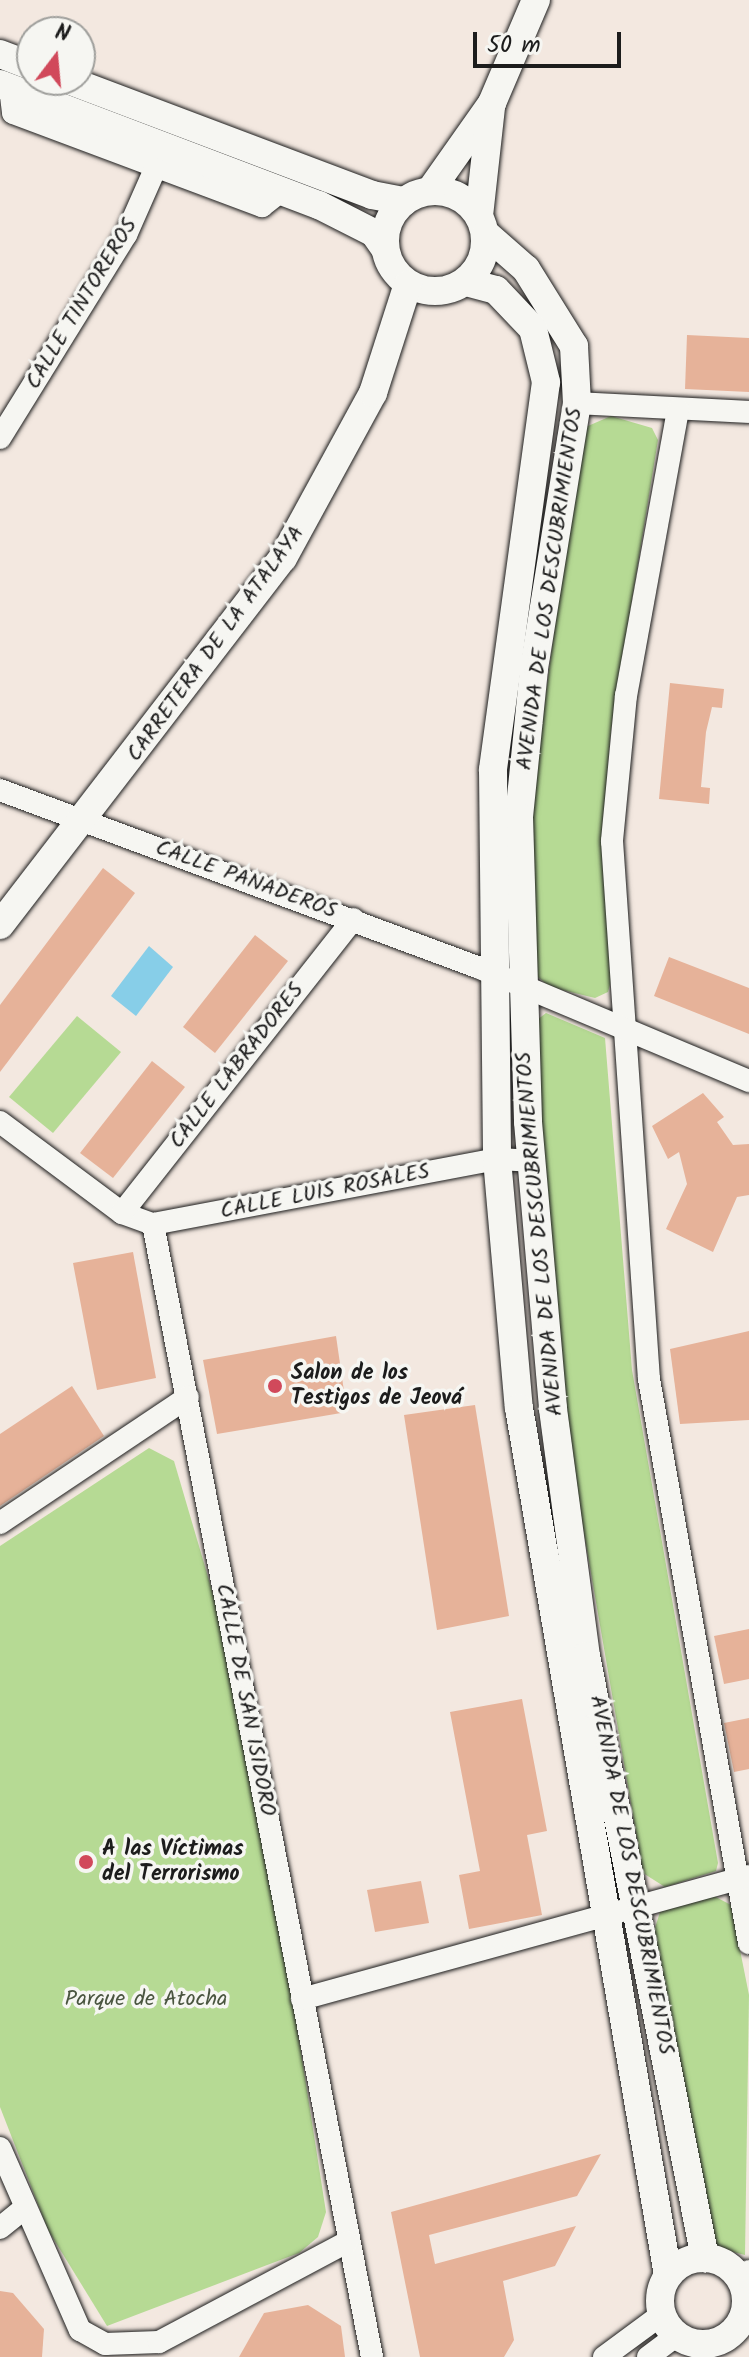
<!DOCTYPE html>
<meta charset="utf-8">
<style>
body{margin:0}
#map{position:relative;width:749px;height:2357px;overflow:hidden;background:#f3e8e0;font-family:Kalam,sans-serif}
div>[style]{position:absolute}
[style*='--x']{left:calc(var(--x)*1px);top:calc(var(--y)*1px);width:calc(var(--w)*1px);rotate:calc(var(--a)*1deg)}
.green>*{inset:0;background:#b6da94}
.water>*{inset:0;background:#87cee8}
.building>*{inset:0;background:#e6b299}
.roads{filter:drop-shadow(0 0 2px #1c1c1c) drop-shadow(0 0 2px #1c1c1c)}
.minor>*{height:22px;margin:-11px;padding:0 11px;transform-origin:11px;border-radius:11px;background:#f6f6f2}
.tertiary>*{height:28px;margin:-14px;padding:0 14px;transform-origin:14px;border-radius:14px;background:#f6f6f2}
.tertiary>.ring{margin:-14px;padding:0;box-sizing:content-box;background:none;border:28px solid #f6f6f2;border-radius:50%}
.dots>*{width:22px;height:22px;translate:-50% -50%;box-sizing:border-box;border:4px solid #f6f6f2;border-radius:50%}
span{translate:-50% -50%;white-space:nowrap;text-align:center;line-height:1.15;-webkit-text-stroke:7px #f6f6f2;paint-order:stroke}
.street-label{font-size:22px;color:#1c1c1c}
.poi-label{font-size:22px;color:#1c1c1c;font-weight:700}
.left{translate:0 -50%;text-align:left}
.park-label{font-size:22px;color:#4a5540}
.north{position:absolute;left:16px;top:16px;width:80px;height:80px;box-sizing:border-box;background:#f6f6f2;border:2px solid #9f9f9c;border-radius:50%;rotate:16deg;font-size:22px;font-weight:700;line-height:32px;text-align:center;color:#1c1c1c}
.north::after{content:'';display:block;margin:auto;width:28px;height:36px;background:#d1495b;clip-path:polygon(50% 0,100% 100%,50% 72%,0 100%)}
.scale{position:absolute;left:473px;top:32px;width:148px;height:36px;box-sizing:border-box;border:4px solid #1c1c1c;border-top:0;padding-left:10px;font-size:24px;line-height:28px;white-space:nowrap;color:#1c1c1c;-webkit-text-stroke:6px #f6f6f2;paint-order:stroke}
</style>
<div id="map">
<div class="green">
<i style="clip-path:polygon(611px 416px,652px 428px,658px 440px,611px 730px,602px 838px,611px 981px,608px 992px,595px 998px,550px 987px,533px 973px,528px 829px,581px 429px)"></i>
<i style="clip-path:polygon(546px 1013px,605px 1038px,632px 1370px,718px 1863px,716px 1871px,665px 1887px,643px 1873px,563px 1412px,534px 1059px,537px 1020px)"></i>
<i style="clip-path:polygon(77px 1016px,121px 1052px,53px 1133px,9px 1097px)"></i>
<i style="clip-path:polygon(149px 1448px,174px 1461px,248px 1713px,326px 2212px,318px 2237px,299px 2253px,107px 2326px,48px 2230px,0 2107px,0 1546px)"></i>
<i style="clip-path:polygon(712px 1895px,731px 1905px,749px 1995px,745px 2255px,713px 2247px,654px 1931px,660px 1912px)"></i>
</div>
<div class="water">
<i style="clip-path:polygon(149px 946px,173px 967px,136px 1016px,111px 996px)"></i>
</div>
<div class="building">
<i style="clip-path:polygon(687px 335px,749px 338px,749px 392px,685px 389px)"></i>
<i style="clip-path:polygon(670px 683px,724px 689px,722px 708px,712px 707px,706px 732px,701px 787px,710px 788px,709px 804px,659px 799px)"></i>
<i style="clip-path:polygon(103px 868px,135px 893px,0 1072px,0 1005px)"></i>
<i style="clip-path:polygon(255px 935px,288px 961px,215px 1053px,183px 1027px)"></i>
<i style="clip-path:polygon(669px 957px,749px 988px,749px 1034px,654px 996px)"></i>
<i style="clip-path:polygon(152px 1061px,185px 1087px,113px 1178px,80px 1153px)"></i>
<i style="clip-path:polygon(703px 1093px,724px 1117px,717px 1122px,733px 1145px,749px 1144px,749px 1195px,737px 1197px,713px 1252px,666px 1229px,687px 1184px,679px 1152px,668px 1159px,652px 1126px)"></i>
<i style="clip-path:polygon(133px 1252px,156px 1378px,97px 1390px,73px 1263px)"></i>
<i style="clip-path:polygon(749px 1331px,749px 1420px,680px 1424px,670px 1349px)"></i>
<i style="clip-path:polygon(336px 1336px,347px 1412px,217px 1434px,203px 1360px)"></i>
<i style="clip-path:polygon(72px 1386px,104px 1436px,0 1506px,0 1434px)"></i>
<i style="clip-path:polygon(475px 1405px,509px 1616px,437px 1630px,404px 1415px)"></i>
<i style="clip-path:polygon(749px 1629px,749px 1679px,724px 1684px,714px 1636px)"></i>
<i style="clip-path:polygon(522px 1699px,547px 1831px,527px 1835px,542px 1915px,469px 1929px,459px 1875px,480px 1871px,450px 1712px)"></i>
<i style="clip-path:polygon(749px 1718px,749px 1769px,734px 1772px,724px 1723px)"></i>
<i style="clip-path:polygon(421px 1881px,429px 1923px,375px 1932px,367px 1890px)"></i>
<i style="clip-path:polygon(601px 2154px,577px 2196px,429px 2235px,435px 2264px,576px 2226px,555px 2266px,503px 2281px,514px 2340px,504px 2357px,420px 2357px,391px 2212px)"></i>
<i style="clip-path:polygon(0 2291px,13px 2293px,44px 2329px,42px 2357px,0 2357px)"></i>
<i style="clip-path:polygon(308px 2305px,341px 2326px,345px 2357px,239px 2357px,264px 2313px)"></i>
</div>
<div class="roads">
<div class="minor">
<i style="--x:10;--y:88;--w:25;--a:83"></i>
<i style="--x:13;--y:113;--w:266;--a:20.5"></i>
<i style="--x:262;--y:206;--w:23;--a:-38"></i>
<i style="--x:577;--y:403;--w:172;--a:3"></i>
<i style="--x:678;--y:410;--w:290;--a:100.3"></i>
<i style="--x:626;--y:695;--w:147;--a:95.5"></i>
<i style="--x:612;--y:841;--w:539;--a:86.07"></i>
<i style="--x:649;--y:1379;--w:573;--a:79.95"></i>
<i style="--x:0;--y:438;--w:239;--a:-58.2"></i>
<i style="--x:126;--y:235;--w:74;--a:-66.2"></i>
<i style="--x:0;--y:790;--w:512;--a:20.35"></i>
<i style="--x:480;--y:968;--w:292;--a:22.8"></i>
<i style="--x:0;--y:1122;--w:152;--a:36.7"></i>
<i style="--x:122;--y:1213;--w:33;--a:20"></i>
<i style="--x:153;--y:1224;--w:1154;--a:79.06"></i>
<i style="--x:122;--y:1213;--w:374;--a:-51.8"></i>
<i style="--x:153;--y:1224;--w:350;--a:-10.7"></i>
<i style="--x:497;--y:1159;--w:34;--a:3"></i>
<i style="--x:0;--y:1523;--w:226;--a:-33.8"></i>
<i style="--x:302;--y:1999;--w:463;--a:-15.4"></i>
<i style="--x:0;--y:2148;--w:199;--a:66.3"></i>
<i style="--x:80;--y:2330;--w:29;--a:29"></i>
<i style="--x:105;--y:2344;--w:54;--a:-2.1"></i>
<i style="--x:159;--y:2342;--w:213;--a:-28"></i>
<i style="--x:0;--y:2228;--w:32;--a:-39"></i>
<i style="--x:740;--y:2278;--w:11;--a:-38"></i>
<i style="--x:604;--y:2357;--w:71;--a:-36.4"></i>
<i style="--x:648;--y:2357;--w:35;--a:-37"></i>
</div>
<div class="tertiary">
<i style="--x:0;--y:54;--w:34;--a:21"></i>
<i style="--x:68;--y:80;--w:325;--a:20.7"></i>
<i style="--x:372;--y:195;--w:33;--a:11"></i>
<i style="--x:0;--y:84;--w:341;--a:20.8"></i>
<i style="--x:319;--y:205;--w:62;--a:27"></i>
<i style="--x:374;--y:233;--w:19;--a:55"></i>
<i class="ring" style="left:385px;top:191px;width:72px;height:72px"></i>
<i style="--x:430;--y:191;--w:108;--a:-54.8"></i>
<i style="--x:492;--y:103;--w:112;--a:-66.9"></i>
<i style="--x:479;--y:216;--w:109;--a:-83.7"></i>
<i style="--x:486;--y:234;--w:53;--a:41.2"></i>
<i style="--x:526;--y:269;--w:91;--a:58.1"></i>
<i style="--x:574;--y:346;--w:57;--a:87"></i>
<i style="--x:577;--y:403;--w:269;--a:99.2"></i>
<i style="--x:534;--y:669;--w:149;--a:95.8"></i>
<i style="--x:519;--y:817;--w:305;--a:88.3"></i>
<i style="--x:528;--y:1122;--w:288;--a:85"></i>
<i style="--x:553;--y:1409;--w:249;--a:82.4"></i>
<i style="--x:586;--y:1656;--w:614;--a:78.82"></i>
<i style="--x:466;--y:282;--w:31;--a:15"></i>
<i style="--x:496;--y:290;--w:54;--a:46.5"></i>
<i style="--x:533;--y:329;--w:55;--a:76.2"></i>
<i style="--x:546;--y:382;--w:392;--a:97.8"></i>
<i style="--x:493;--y:770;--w:389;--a:89.4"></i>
<i style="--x:497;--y:1159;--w:250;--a:85"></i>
<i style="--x:519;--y:1408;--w:880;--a:80.25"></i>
<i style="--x:0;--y:925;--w:463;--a:-52.4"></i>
<i style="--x:283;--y:558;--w:188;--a:-61.4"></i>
<i style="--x:373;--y:393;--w:114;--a:-72.2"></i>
<i class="ring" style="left:660px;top:2258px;width:58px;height:58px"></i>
</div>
</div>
<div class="dots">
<i style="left:275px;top:1386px;background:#d1495b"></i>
<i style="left:86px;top:1862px;background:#d1495b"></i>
</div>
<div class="street-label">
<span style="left:82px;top:304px;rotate:-59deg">CALLE TINTOREROS</span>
<span style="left:550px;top:589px;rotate:-82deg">AVENIDA DE LOS DESCUBRIMIENTOS</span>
<span style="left:216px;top:644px;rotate:-54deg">CARRETERA DE LA ATALAYA</span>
<span style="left:246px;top:880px;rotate:20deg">CALLE PANADEROS</span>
<span style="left:237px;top:1066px;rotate:-52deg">CALLE LABRADORES</span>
<span style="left:325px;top:1192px;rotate:-11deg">CALLE LUIS ROSALES</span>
<span style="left:540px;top:1234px;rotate:-95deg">AVENIDA DE LOS DESCUBRIMIENTOS</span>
<span style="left:245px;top:1700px;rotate:79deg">CALLE DE SAN ISIDORO</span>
<span style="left:631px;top:1875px;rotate:79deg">AVENIDA DE LOS DESCUBRIMIENTOS</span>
</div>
<div class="poi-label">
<span class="left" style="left:291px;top:1386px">Salon de los<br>Testigos de Jeová</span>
<span class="left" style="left:102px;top:1862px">A las Víctimas<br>del Terrorismo</span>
</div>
<div class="park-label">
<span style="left:146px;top:2000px">Parque de Atocha</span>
</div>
<div class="north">N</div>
<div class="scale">50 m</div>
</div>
